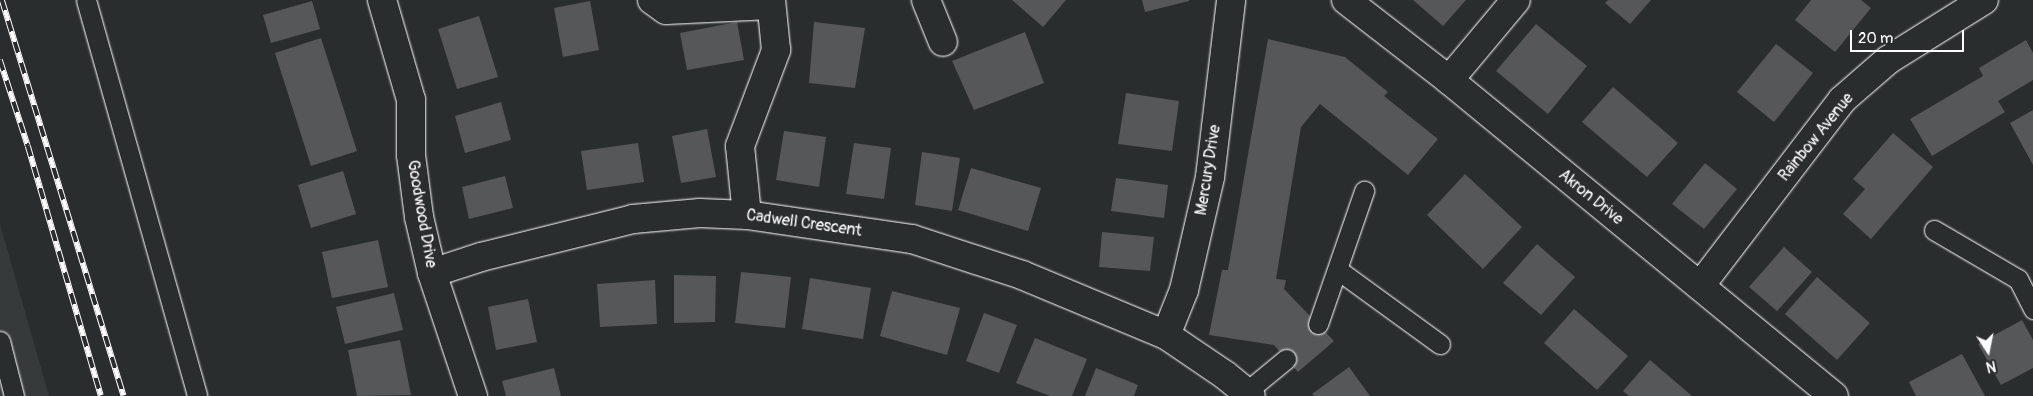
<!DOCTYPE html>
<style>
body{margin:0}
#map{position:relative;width:2033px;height:396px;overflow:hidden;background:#2a2d2e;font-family:Pangolin,sans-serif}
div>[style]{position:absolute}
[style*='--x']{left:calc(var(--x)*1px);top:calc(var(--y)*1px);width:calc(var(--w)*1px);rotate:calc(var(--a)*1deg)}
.built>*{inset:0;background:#373a3b}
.building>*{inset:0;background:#555758}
.roads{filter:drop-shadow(0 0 1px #fff) drop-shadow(0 0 1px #fff)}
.lane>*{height:19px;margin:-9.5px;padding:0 9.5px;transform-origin:9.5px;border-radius:9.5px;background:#2a2d2e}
.street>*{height:28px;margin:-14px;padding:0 14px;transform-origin:14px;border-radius:14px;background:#2a2d2e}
.rail>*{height:5.5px;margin-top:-2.75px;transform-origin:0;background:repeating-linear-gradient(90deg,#2a2d2e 0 11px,#fff 0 22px);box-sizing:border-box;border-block:1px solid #fff}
span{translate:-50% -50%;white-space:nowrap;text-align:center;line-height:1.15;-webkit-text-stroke:4px #2a2d2e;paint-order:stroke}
.street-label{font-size:16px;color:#fff}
.north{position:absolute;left:1963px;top:326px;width:50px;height:50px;-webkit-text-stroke:4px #2a2d2e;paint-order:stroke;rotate:169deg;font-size:14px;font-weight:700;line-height:20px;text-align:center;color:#fff}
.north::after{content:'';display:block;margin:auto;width:18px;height:22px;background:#fff;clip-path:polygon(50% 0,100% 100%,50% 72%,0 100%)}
.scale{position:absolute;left:1850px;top:30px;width:114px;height:22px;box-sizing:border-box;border:2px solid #fff;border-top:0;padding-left:6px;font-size:15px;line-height:18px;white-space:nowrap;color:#fff;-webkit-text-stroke:4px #2a2d2e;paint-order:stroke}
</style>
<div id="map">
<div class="built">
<i style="clip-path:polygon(0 224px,49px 396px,0 396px)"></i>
</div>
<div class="building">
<i style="clip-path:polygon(1012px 0,1066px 0,1043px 27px)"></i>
<i style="clip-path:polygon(1142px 0,1189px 0,1189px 1px,1145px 12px)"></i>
<i style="clip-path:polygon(1413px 0,1466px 0,1443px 26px)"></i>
<i style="clip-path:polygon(1608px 0,1651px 0,1630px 24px,1605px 3px)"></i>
<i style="clip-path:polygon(1811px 0,1861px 0,1871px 8px,1835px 52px,1795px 20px)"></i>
<i style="clip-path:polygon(312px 1px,320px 29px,271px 43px,263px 15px)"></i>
<i style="clip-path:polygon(590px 1px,599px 50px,563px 57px,554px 8px)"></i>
<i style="clip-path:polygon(479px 16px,498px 77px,457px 89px,438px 29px)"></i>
<i style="clip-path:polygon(737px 22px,744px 60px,687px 70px,680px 33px)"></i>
<i style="clip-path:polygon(814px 22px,865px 28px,855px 88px,809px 83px)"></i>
<i style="clip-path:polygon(1536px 24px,1587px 66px,1548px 114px,1496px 71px)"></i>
<i style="clip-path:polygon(1025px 32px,1044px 83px,974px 110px,952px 61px)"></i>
<i style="clip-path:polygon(321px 38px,357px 151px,311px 166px,275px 53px)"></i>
<i style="clip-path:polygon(1268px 39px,1345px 57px,1388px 92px,1384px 96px,1438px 139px,1408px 175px,1320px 104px,1301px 127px,1276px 279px,1286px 280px,1284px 289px,1334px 341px,1298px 372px,1274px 345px,1209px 335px,1222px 270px,1228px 270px)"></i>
<i style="clip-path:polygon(2026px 40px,2033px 53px,2033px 80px,1998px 101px,2005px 112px,1932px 156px,1910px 119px,1983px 76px,1979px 68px)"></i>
<i style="clip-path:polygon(1776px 44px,1813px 73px,1774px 122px,1737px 92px)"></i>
<i style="clip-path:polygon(1613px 87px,1678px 143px,1647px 177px,1582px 122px)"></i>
<i style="clip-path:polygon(1126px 93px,1179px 101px,1172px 151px,1118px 144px)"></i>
<i style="clip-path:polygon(501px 102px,511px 140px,465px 153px,455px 116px)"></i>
<i style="clip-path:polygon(2033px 110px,2033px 165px,2010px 123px)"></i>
<i style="clip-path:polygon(707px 129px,716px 177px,681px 183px,672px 136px)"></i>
<i style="clip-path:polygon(784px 131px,826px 137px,819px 187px,776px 180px)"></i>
<i style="clip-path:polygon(1893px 133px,1933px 167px,1871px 239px,1843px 214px,1865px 189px,1853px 179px)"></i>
<i style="clip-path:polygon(638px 143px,644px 182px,587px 190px,581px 151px)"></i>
<i style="clip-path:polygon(854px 143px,891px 148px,884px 199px,846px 194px)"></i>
<i style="clip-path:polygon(922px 152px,960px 158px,952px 211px,915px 205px)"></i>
<i style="clip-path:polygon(1705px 163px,1737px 189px,1704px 229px,1672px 204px)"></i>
<i style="clip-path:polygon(971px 168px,1041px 188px,1028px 231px,958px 210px)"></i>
<i style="clip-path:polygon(343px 171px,356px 214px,311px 228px,298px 185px)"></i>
<i style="clip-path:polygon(1465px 174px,1522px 227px,1483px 269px,1427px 215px)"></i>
<i style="clip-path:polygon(505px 176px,513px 208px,469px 219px,462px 187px)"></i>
<i style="clip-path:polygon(1116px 178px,1168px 185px,1164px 218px,1111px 211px)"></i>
<i style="clip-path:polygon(1102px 232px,1154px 237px,1150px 271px,1099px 267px)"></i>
<i style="clip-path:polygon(378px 240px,388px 287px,332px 298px,322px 252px)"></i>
<i style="clip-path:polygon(1537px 244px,1575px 277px,1541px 315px,1503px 283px)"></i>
<i style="clip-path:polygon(1784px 247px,1812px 272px,1777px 311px,1749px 287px)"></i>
<i style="clip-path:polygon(741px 272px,791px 277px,785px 328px,735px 323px)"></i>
<i style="clip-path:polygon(674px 275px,716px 276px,715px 322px,674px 323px)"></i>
<i style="clip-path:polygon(1817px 277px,1870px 323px,1837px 360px,1785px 314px)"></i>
<i style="clip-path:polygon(810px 278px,871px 288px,863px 339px,802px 329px)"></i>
<i style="clip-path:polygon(655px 280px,657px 324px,600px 327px,597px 284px)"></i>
<i style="clip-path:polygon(892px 291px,960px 308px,947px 355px,880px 336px)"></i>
<i style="clip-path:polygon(394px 293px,403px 330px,345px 344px,336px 307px)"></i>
<i style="clip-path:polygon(528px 299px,537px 342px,496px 350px,488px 307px)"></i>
<i style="clip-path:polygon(1574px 309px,1628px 356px,1597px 390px,1544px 343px)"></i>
<i style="clip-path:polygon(984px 313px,1017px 325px,999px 373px,966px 361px)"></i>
<i style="clip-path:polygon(2022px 320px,2033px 340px,2033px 368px,2001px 385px,1978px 344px)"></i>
<i style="clip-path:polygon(1035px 338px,1087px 359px,1072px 396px,1050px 396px,1016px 383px)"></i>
<i style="clip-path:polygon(400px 340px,411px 395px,357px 396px,348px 350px)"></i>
<i style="clip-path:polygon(1962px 354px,1985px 396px,1916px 396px,1909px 382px)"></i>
<i style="clip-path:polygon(1650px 360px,1692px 396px,1629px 396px,1623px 391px)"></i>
<i style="clip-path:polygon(1349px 367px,1370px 396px,1314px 396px,1312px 394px)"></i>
<i style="clip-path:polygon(554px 368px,561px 396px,506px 396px,502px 381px)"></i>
<i style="clip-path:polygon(1096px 368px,1138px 385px,1134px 396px,1085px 396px)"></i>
</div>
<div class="roads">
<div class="lane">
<i style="--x:86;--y:0;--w:411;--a:74.3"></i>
<i style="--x:1934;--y:230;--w:97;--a:30.3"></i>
<i style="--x:2018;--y:279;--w:34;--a:63"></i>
<i style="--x:1338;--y:270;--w:126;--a:36"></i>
<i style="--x:1318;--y:324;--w:141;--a:-70.9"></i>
<i style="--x:0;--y:341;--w:57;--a:75.7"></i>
<i style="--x:1246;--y:392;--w:52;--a:-39.5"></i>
</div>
<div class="street">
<i style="--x:382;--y:0;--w:104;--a:73.8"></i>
<i style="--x:411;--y:100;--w:55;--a:90"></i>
<i style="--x:411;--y:155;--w:63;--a:82.6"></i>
<i style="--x:419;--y:217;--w:57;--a:76.9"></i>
<i style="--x:432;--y:273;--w:130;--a:71.6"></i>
<i style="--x:652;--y:0;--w:17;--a:36"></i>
<i style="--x:666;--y:10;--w:105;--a:-2.7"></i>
<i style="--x:926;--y:0;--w:45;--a:68"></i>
<i style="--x:1346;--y:0;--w:130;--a:37.8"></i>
<i style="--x:1449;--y:80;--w:498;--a:39.4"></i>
<i style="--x:1449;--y:80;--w:104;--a:-50.1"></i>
<i style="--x:747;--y:215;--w:69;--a:-95.8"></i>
<i style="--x:740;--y:146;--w:103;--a:-69.4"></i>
<i style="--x:776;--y:50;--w:50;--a:-95.7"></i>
<i style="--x:432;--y:273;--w:52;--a:-18.1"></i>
<i style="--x:481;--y:257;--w:157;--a:-14"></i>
<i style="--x:633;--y:219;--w:67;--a:-5.1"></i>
<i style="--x:700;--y:213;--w:47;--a:2.4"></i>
<i style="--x:747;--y:215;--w:167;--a:8.3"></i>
<i style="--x:912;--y:239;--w:116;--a:18.1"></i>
<i style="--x:1022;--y:275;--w:156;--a:22.6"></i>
<i style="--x:1166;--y:335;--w:71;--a:34.1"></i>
<i style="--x:1225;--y:375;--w:33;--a:39"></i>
<i style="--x:1700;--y:286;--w:234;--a:-52.6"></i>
<i style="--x:1842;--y:100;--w:61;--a:-41"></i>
<i style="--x:1888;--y:60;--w:113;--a:-32"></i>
<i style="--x:1166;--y:335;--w:48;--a:-68.2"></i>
<i style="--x:1184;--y:290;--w:116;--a:-77"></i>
<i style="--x:1210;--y:177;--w:178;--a:-83.2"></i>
</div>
</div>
<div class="rail">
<i style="--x:2;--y:0;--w:414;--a:72.9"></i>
<i style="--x:0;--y:60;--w:90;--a:72"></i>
<i style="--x:28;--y:146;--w:260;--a:73.7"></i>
</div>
<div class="street-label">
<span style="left:1816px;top:137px;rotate:-51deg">Rainbow Avenue</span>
<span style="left:1208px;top:170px;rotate:-81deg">Mercury Drive</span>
<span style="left:1591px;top:197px;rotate:39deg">Akron Drive</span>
<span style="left:422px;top:214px;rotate:80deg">Goodwood Drive</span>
<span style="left:804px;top:223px;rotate:8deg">Cadwell Crescent</span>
</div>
<div class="north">N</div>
<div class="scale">20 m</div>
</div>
